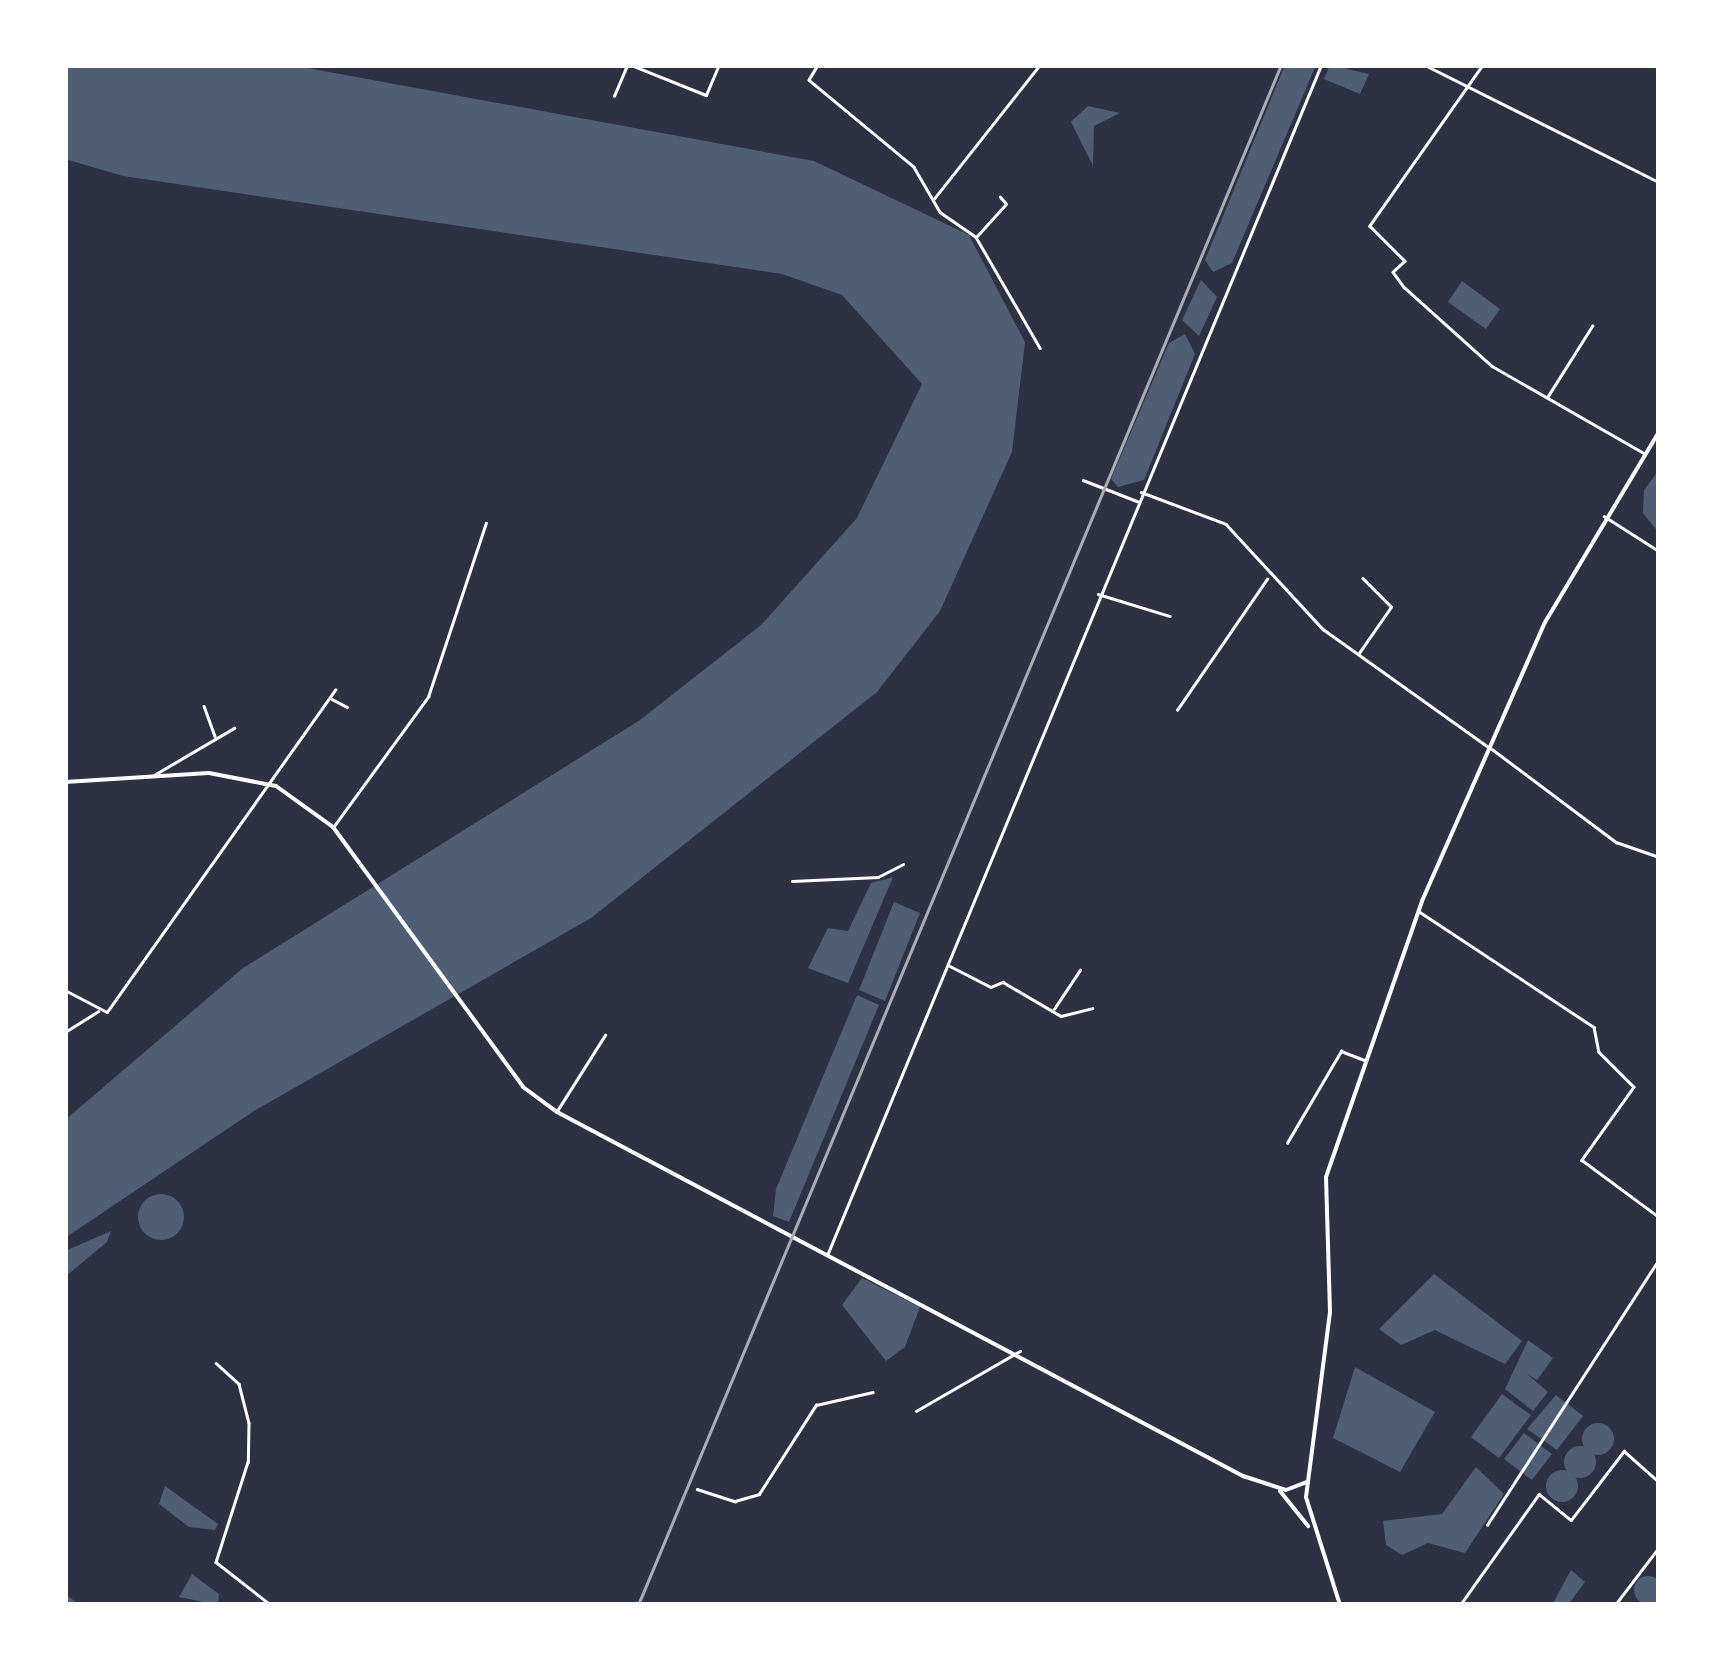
<!DOCTYPE html>
<style>
body{margin:0}
#map{position:relative;width:1724px;height:1670px;overflow:hidden;background:#2d3142;font-family:Signika,sans-serif}
div>[style]{position:absolute}
[style*='--x']{left:calc(var(--x)*1px);top:calc(var(--y)*1px);width:calc(var(--w)*1px);rotate:calc(var(--a)*1deg)}
.water>*{inset:0;background:#4f5d75}
.round{border-radius:50%}
.canal>*{height:6px;margin:-3px;padding:0 3px;transform-origin:3px;border-radius:3px;background:#4f5d75}
.minor>*{height:2.5px;margin:-1.25px;padding:0 1.25px;transform-origin:1.25px;border-radius:1.25px;background:#fff}
.tertiary>*{height:2.5px;margin:-1.25px;padding:0 1.25px;transform-origin:1.25px;border-radius:1.25px;background:#fff}
.primary>*{height:4px;margin:-2px;padding:0 2px;transform-origin:2px;border-radius:2px;background:#fff}
.rail>*{height:2.5px;margin:-1.25px;padding:0 1.25px;transform-origin:1.25px;border-radius:1.25px;background:#abadb3}
span{translate:-50% -50%;white-space:nowrap;text-align:center;line-height:1.15;-webkit-text-stroke:10px #fff;paint-order:stroke}
.frame{position:absolute;inset:0;border:68px solid #fff;pointer-events:none}
</style>
<div id="map">
<div class="water">
<i style="clip-path:polygon(65px 65px,291px 65px,814px 161px,969px 235px,1025px 342px,1012px 452px,940px 611px,877px 692px,591px 918px,254px 1111px,65px 1238px,65px 1120px,243px 968px,640px 720px,761px 625px,857px 518px,922px 384px,842px 295px,782px 274px,123px 176px,65px 159px)"></i>
<i style="clip-path:polygon(1285px 65px,1316px 65px,1232px 263px,1213px 272px,1205px 260px)"></i>
<i style="clip-path:polygon(1330px 65px,1369px 74px,1360px 94px,1324px 79px)"></i>
<i style="clip-path:polygon(1088px 106px,1120px 113px,1094px 126px,1093px 166px,1071px 122px)"></i>
<i style="clip-path:polygon(1201px 280px,1217px 297px,1199px 336px,1182px 320px)"></i>
<i style="clip-path:polygon(1462px 281px,1500px 309px,1486px 329px,1448px 302px)"></i>
<i style="clip-path:polygon(1185px 334px,1195px 354px,1144px 480px,1118px 487px,1111px 479px,1169px 343px)"></i>
<i style="clip-path:polygon(1659px 470px,1659px 533px,1643px 513px,1644px 490px)"></i>
<i style="clip-path:polygon(893px 877px,848px 983px,808px 968px,828px 928px,848px 931px,871px 883px)"></i>
<i style="clip-path:polygon(894px 902px,920px 913px,885px 1001px,859px 990px)"></i>
<i style="clip-path:polygon(857px 995px,879px 1005px,789px 1222px,773px 1216px,776px 1189px)"></i>
<i class="round" style="left:138px;top:1194px;width:46px;height:46px"></i>
<i style="clip-path:polygon(111px 1231px,107px 1242px,65px 1277px,65px 1251px)"></i>
<i style="clip-path:polygon(1434px 1274px,1522px 1341px,1505px 1364px,1435px 1330px,1401px 1345px,1379px 1329px)"></i>
<i style="clip-path:polygon(862px 1278px,920px 1307px,905px 1347px,886px 1361px,842px 1305px)"></i>
<i style="clip-path:polygon(1528px 1340px,1553px 1358px,1537px 1380px,1527px 1374px,1548px 1392px,1533px 1411px,1505px 1389px)"></i>
<i style="clip-path:polygon(1355px 1367px,1435px 1412px,1400px 1472px,1333px 1438px)"></i>
<i style="clip-path:polygon(1502px 1394px,1531px 1415px,1499px 1458px,1471px 1437px)"></i>
<i style="clip-path:polygon(1556px 1395px,1583px 1416px,1557px 1450px,1527px 1429px)"></i>
<i class="round" style="left:1582px;top:1423px;width:32px;height:32px"></i>
<i style="clip-path:polygon(1524px 1433px,1552px 1454px,1532px 1480px,1504px 1459px)"></i>
<i class="round" style="left:1564px;top:1446px;width:32px;height:32px"></i>
<i style="clip-path:polygon(1476px 1467px,1504px 1494px,1465px 1553px,1428px 1543px,1402px 1555px,1386px 1545px,1383px 1521px,1442px 1514px)"></i>
<i class="round" style="left:1546px;top:1470px;width:32px;height:32px"></i>
<i style="clip-path:polygon(165px 1486px,218px 1524px,215px 1530px,189px 1527px,159px 1504px)"></i>
<i style="clip-path:polygon(1571px 1570px,1585px 1582px,1568px 1605px,1552px 1605px)"></i>
<i style="clip-path:polygon(192px 1574px,219px 1594px,218px 1605px,179px 1597px)"></i>
<i class="round" style="left:1634px;top:1576px;width:28px;height:28px"></i>
</div>
<div class="canal">
<i style="--x:65;--y:1598;--w:12;--a:35"></i>
</div>
<div class="minor">
<i style="--x:631;--y:65;--w:81;--a:21.8"></i>
<i style="--x:706;--y:95;--w:33;--a:-67"></i>
<i style="--x:818;--y:65;--w:17;--a:121"></i>
<i style="--x:809;--y:80;--w:136;--a:39.6"></i>
<i style="--x:914;--y:167;--w:52;--a:60"></i>
<i style="--x:940;--y:212;--w:44;--a:34.8"></i>
<i style="--x:976;--y:237;--w:128;--a:60"></i>
<i style="--x:1483;--y:65;--w:197;--a:125.1"></i>
<i style="--x:1370;--y:226;--w:49;--a:45"></i>
<i style="--x:1405;--y:261;--w:16;--a:137"></i>
<i style="--x:1393;--y:272;--w:19;--a:54"></i>
<i style="--x:1404;--y:287;--w:118;--a:41.9"></i>
<i style="--x:1492;--y:366;--w:175;--a:29.8"></i>
<i style="--x:1497;--y:65;--w:7;--a:0"></i>
<i style="--x:614;--y:96;--w:34;--a:-67"></i>
<i style="--x:933;--y:200;--w:171;--a:-51.7"></i>
<i style="--x:977;--y:236;--w:43;--a:-47.8"></i>
<i style="--x:1006;--y:204;--w:9;--a:-131"></i>
<i style="--x:1548;--y:396;--w:83;--a:-57.8"></i>
<i style="--x:1083;--y:480;--w:58;--a:21.3"></i>
<i style="--x:1141;--y:492;--w:91;--a:20.6"></i>
<i style="--x:1226;--y:524;--w:143;--a:47.3"></i>
<i style="--x:1323;--y:629;--w:201;--a:35.5"></i>
<i style="--x:1604;--y:516;--w:65;--a:32.5"></i>
<i style="--x:1098;--y:594;--w:75;--a:17"></i>
<i style="--x:1359;--y:653;--w:56;--a:-55.2"></i>
<i style="--x:1391;--y:607;--w:40;--a:-135"></i>
<i style="--x:332;--y:699;--w:17;--a:28"></i>
<i style="--x:204;--y:706;--w:32;--a:70"></i>
<i style="--x:1177;--y:710;--w:159;--a:-55.5"></i>
<i style="--x:154;--y:775;--w:93;--a:-30.4"></i>
<i style="--x:334;--y:826;--w:160;--a:-53.9"></i>
<i style="--x:428;--y:697;--w:183;--a:-71.6"></i>
<i style="--x:792;--y:881;--w:86;--a:-2.7"></i>
<i style="--x:878;--y:877;--w:28;--a:-27"></i>
<i style="--x:948;--y:965;--w:48;--a:27.1"></i>
<i style="--x:991;--y:987;--w:13;--a:-23"></i>
<i style="--x:1003;--y:982;--w:67;--a:30.4"></i>
<i style="--x:1061;--y:1016;--w:32;--a:-14"></i>
<i style="--x:65;--y:990;--w:47;--a:27.6"></i>
<i style="--x:107;--y:1012;--w:395;--a:-54.7"></i>
<i style="--x:1054;--y:1009;--w:47;--a:-56.3"></i>
<i style="--x:65;--y:1032;--w:39;--a:-32"></i>
<i style="--x:557;--y:1111;--w:90;--a:-57.7"></i>
<i style="--x:1287;--y:1143;--w:107;--a:-59.6"></i>
<i style="--x:1341;--y:1051;--w:26;--a:21"></i>
<i style="--x:1659;--y:1347;--w:1;--a:-90"></i>
<i style="--x:216;--y:1363;--w:31;--a:42"></i>
<i style="--x:239;--y:1384;--w:40;--a:75.6"></i>
<i style="--x:249;--y:1423;--w:39;--a:91"></i>
<i style="--x:248;--y:1462;--w:105;--a:107.7"></i>
<i style="--x:216;--y:1562;--w:70;--a:38"></i>
<i style="--x:916;--y:1411;--w:120;--a:-30"></i>
<i style="--x:697;--y:1489;--w:40;--a:18"></i>
<i style="--x:735;--y:1501;--w:25;--a:-16"></i>
<i style="--x:759;--y:1494;--w:106;--a:-57.4"></i>
<i style="--x:816;--y:1405;--w:58;--a:-12.8"></i>
<i style="--x:1487;--y:1525;--w:317;--a:-57.1"></i>
<i style="--x:1460;--y:1605;--w:136;--a:-54.6"></i>
<i style="--x:1539;--y:1494;--w:41;--a:39.1"></i>
<i style="--x:1571;--y:1520;--w:87;--a:-52.5"></i>
<i style="--x:1624;--y:1451;--w:47;--a:41.5"></i>
<i style="--x:1615;--y:1605;--w:73;--a:-52.8"></i>
</div>
<div class="tertiary">
<i style="--x:1425;--y:65;--w:262;--a:26.6"></i>
<i style="--x:1492;--y:749;--w:155;--a:36.9"></i>
<i style="--x:1616;--y:842;--w:46;--a:19.2"></i>
<i style="--x:1420;--y:912;--w:209;--a:33.5"></i>
<i style="--x:1594;--y:1027;--w:25;--a:79"></i>
<i style="--x:1599;--y:1052;--w:49;--a:45"></i>
<i style="--x:1634;--y:1087;--w:90;--a:125.5"></i>
<i style="--x:1582;--y:1160;--w:96;--a:36.5"></i>
<i style="--x:828;--y:1253;--w:1286;--a:-67.46"></i>
</div>
<div class="primary">
<i style="--x:65;--y:782;--w:144;--a:-3.6"></i>
<i style="--x:209;--y:773;--w:68;--a:11"></i>
<i style="--x:276;--y:786;--w:70;--a:35.7"></i>
<i style="--x:333;--y:827;--w:322;--a:53.8"></i>
<i style="--x:523;--y:1087;--w:42;--a:36.3"></i>
<i style="--x:557;--y:1112;--w:777;--a:27.95"></i>
<i style="--x:1243;--y:1476;--w:45;--a:18"></i>
<i style="--x:1286;--y:1490;--w:22;--a:-21"></i>
<i style="--x:1280;--y:1491;--w:45;--a:51.3"></i>
<i style="--x:1340;--y:1605;--w:113;--a:-107.5"></i>
<i style="--x:1306;--y:1497;--w:187;--a:-82.6"></i>
<i style="--x:1330;--y:1312;--w:135;--a:-91.7"></i>
<i style="--x:1326;--y:1177;--w:292;--a:-70.8"></i>
<i style="--x:1422;--y:901;--w:303;--a:-66.2"></i>
<i style="--x:1544;--y:624;--w:224;--a:-59.1"></i>
</div>
<div class="rail">
<i style="--x:638;--y:1605;--w:1669;--a:-67.34"></i>
</div>
<div class="frame"></div>
</div>
